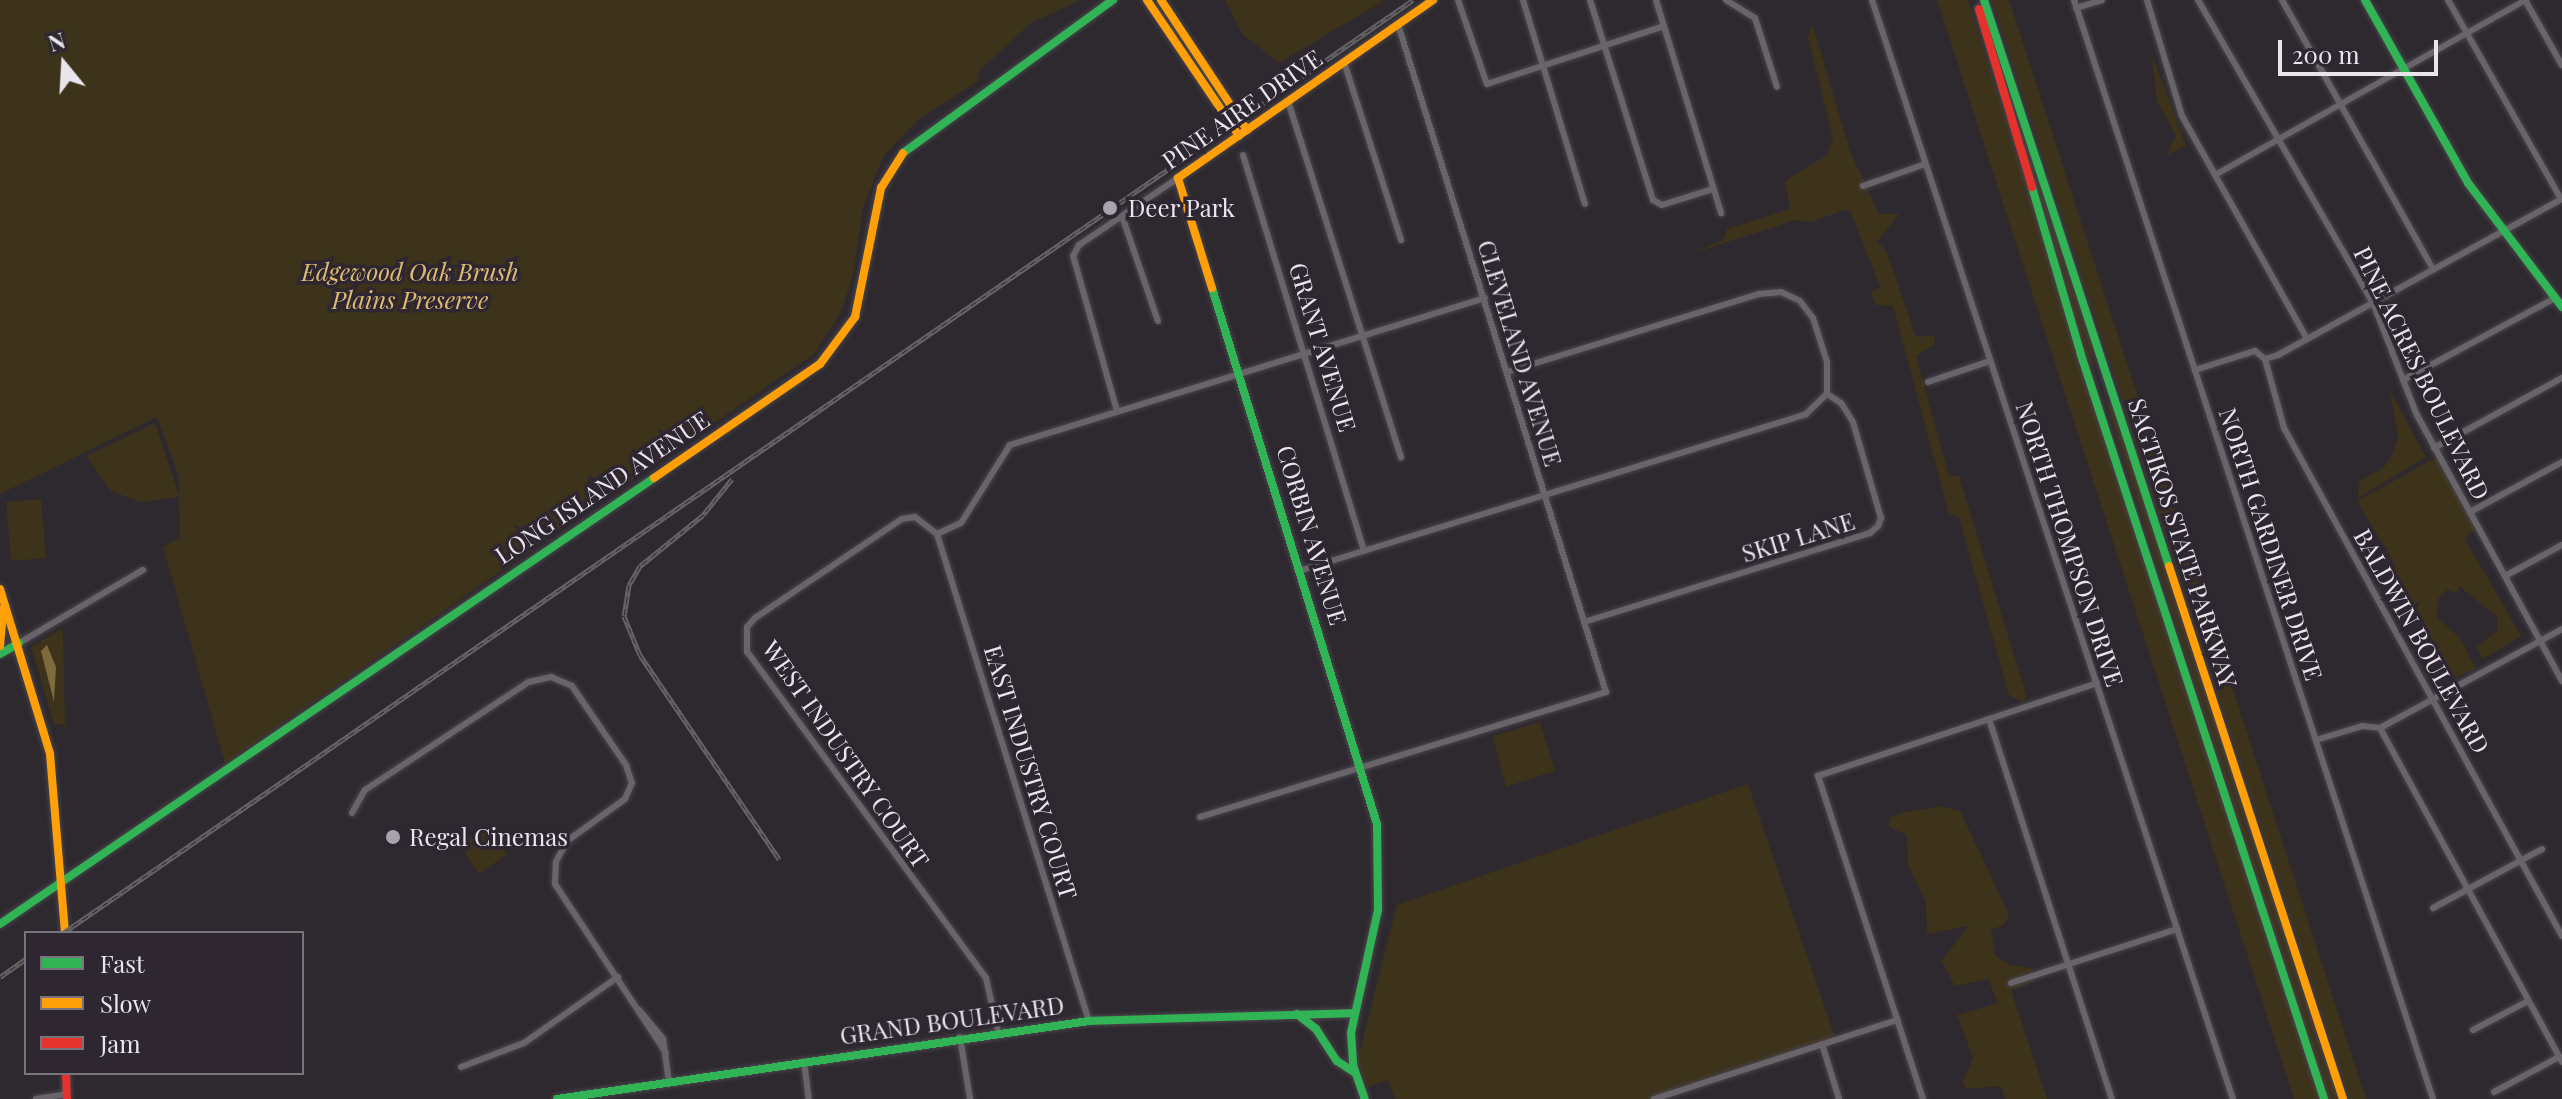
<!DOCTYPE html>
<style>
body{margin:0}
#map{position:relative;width:2562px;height:1099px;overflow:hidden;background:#2d292f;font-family:"Playfair Display",serif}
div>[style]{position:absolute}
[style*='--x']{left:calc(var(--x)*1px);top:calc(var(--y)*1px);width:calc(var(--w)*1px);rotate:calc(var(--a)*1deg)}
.green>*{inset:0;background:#3d321a}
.water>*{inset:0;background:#7f6a3e}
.roads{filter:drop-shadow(0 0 2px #48454a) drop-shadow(0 0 2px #48454a)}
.street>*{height:6px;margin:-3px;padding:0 3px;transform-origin:3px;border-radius:3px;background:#68646a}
.fast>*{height:8px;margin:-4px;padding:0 4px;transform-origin:4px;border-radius:4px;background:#30b455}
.slow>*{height:8px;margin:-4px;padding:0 4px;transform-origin:4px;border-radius:4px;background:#ff9f0a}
.jam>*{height:8px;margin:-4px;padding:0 4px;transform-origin:4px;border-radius:4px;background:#e5322d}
.rail>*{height:5px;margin-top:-2.5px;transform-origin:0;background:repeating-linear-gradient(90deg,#2e2731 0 6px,#656366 0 12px);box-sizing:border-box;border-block:2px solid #656366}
.dots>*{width:22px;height:22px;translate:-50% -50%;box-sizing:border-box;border:4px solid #2e2731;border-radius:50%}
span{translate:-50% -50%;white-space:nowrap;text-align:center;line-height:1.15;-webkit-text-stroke:7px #2e2731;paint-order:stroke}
.street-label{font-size:24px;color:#eae5ec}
.poi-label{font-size:24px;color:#eae5ec}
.left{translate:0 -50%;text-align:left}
.park-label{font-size:24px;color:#debb70;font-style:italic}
.legend{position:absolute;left:24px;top:931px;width:280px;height:144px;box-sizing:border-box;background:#2e2731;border:2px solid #79737c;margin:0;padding:10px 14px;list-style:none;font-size:24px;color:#eae5ec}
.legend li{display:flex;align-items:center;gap:16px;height:40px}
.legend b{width:40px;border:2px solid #79737c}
.north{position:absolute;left:24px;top:24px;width:80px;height:80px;-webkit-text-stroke:6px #2e2731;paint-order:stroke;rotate:342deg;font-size:22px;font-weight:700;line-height:32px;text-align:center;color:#eae5ec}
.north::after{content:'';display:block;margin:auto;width:28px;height:36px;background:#eae5ec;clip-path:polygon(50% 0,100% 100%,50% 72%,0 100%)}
.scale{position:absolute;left:2278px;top:40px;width:160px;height:36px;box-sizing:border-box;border:4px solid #eae5ec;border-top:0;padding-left:10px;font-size:24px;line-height:28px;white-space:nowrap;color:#eae5ec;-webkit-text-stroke:6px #2e2731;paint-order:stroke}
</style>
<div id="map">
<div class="green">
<i style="clip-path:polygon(0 0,1081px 0,1031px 23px,979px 71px,978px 81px,919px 119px,884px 155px,863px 207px,853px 276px,841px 312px,814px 354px,225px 763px,163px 547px,180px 537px,179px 497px,140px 502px,111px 491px,86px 456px,155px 423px,179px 495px,179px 477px,157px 417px,0 494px)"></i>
<i style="clip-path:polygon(1225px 0,1385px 0,1279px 63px,1242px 34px)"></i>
<i style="clip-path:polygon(1937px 0,1968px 0,2319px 1099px,2294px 1099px)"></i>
<i style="clip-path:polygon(1992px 0,2009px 0,2366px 1099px,2350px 1099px)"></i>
<i style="clip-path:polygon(1812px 23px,1850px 151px,1879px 214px,1899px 214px,1877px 242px,1886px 250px,1916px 337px,1934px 335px,1935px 344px,1916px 356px,1949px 476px,1959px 476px,2027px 697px,2022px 702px,2009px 695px,1959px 518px,1949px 514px,1893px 306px,1876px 305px,1871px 292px,1880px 287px,1851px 212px,1844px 210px,1812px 222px,1795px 220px,1688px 255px,1723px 240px,1727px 229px,1790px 209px,1785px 181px,1827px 155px,1833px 138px,1808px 38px)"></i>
<i style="clip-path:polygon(2152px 54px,2186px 146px,2167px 155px,2176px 135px,2157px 102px)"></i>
<i style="clip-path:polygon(2016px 115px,2090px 338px,2095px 372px,2081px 345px)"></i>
<i style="clip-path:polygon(2098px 379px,2107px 405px,2113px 403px,2340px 1099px,2327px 1099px)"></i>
<i style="clip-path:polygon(2390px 390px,2426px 457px,2358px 498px,2359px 482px,2385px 466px,2393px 453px,2398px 437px)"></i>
<i style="clip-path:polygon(2439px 456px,2478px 527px,2465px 539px,2521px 636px,2483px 659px,2476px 647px,2497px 631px,2497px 617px,2459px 586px,2457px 593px,2447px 590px,2438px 599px,2437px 618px,2459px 637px,2476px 668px,2456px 678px,2390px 569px,2396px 566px,2357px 501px)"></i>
<i style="clip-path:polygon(41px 499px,46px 558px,11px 561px,6px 502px)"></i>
<i style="clip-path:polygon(63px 628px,65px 725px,54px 724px,31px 647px)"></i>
<i style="clip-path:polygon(1540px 722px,1555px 771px,1506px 787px,1493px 736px)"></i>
<i style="clip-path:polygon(1748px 784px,1836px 1040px,1665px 1099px,1395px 1099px,1388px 1080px,1367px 1087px,1358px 1060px,1397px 905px)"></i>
<i style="clip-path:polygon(1941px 806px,1960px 811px,2009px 914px,2005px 924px,1991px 930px,1995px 955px,2010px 965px,2033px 968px,2034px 982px,2011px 990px,2047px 1099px,2005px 1099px,2001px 1086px,1967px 1089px,1962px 1083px,1973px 1058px,1957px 1015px,1998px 1003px,1988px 979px,1955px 986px,1941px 961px,1969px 926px,1927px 934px,1926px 903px,1908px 865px,1907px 835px,1889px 827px,1890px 818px,1900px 813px)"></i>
<i style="clip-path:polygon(488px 827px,507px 854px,479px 874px,466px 855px,469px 839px)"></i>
</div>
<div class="water">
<i style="clip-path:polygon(47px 645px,56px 667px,54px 702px,41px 651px)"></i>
</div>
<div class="roads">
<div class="street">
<i style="--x:1458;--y:0;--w:89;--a:71"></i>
<i style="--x:1487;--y:84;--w:186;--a:-18.1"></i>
<i style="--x:1523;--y:0;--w:213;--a:73.1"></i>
<i style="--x:1590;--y:0;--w:210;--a:72.5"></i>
<i style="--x:1653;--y:200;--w:10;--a:29"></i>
<i style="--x:1662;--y:205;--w:53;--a:-17.4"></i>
<i style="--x:1656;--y:0;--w:223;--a:73"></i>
<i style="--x:1726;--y:0;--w:34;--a:32"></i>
<i style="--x:1755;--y:18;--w:72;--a:72.3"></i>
<i style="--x:1872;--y:0;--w:1157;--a:71.82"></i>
<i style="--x:2074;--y:0;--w:1156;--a:71.91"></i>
<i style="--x:2147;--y:0;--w:121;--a:73.2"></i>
<i style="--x:2182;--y:116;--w:256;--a:60.7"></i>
<i style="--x:2198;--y:0;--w:350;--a:60"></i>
<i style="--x:2373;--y:303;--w:120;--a:68.6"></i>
<i style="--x:2417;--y:415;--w:303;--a:61.4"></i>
<i style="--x:2282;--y:0;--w:308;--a:60.7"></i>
<i style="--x:2448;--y:0;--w:229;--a:60.4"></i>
<i style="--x:2525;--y:0;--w:75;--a:60.4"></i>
<i style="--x:2076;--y:8;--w:27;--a:-17"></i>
<i style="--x:1344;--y:62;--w:187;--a:72.2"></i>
<i style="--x:1288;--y:101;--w:374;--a:72.4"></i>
<i style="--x:1243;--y:155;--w:414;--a:73"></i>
<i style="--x:2215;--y:175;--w:357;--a:-29.4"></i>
<i style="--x:1863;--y:186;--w:66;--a:-19.5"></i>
<i style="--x:1122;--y:216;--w:111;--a:71.1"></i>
<i style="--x:2265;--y:359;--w:72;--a:74.6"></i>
<i style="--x:2284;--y:428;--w:579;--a:61.31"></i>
<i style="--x:2195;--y:370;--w:63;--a:-17.6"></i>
<i style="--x:2255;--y:351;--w:13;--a:39"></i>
<i style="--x:2265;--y:359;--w:14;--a:-17"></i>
<i style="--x:2278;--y:355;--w:324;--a:-28.8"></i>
<i style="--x:1507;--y:372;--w:264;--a:-17.2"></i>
<i style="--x:1759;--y:294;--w:22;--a:-5"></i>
<i style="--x:1781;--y:292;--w:21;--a:25"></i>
<i style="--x:1800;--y:301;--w:21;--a:53"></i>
<i style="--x:1813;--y:318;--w:46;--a:72.3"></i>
<i style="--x:1827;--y:362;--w:32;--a:90"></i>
<i style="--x:2403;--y:380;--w:173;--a:-28.3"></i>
<i style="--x:1928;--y:382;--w:65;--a:-18.7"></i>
<i style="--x:1117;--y:411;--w:161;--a:-105.8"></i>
<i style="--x:1073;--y:256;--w:13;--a:-61"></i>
<i style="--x:1079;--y:245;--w:120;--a:-34.1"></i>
<i style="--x:2434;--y:448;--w:146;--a:-28.7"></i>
<i style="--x:2470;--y:512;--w:105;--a:-28.5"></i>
<i style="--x:937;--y:534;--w:26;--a:-25"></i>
<i style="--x:961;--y:523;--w:92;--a:-57.9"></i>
<i style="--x:1010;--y:445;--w:497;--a:-17.2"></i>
<i style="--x:1302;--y:570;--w:512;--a:-17.16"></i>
<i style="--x:1791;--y:419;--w:16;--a:-18"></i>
<i style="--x:1806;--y:414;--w:29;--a:-44"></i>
<i style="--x:2505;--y:576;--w:65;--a:-28.5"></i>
<i style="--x:1584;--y:622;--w:300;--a:-17.3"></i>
<i style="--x:1870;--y:533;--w:11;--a:-41"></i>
<i style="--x:1878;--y:526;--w:9;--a:-69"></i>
<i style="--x:1881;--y:518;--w:100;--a:-106.3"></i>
<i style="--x:1853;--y:422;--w:22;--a:-122"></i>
<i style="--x:1841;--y:403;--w:17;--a:-147"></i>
<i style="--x:19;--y:643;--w:144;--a:-30.5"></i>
<i style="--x:1989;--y:719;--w:399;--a:72.1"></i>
<i style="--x:2380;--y:728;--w:207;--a:-28.5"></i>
<i style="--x:2316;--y:740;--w:48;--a:-16.9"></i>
<i style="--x:2362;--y:726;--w:18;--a:6"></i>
<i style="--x:2380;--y:728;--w:380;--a:61.4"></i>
<i style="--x:352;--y:813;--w:26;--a:-61"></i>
<i style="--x:365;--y:790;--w:196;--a:-33.4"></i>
<i style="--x:529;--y:682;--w:23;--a:-13"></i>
<i style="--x:551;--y:677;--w:23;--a:23"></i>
<i style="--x:572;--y:686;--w:96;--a:55.6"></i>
<i style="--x:626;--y:765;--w:19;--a:72"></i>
<i style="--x:632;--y:783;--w:17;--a:114"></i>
<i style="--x:625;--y:799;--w:72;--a:144.1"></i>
<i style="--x:567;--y:841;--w:24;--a:118"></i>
<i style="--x:556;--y:862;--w:22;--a:93"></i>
<i style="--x:555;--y:884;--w:202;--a:56.7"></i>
<i style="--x:1200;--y:817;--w:425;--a:-17.1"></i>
<i style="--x:1606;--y:692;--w:700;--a:-107.3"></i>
<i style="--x:2433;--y:908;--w:124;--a:-28.4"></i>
<i style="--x:2011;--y:983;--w:175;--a:-18"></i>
<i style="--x:639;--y:1010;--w:38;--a:50"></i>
<i style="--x:663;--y:1039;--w:43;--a:82.1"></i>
<i style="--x:2473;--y:1030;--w:62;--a:-27.8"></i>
<i style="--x:998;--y:1031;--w:54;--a:-102.8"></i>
<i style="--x:986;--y:978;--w:404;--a:-126.2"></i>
<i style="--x:747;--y:652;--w:25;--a:-90"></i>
<i style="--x:747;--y:627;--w:12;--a:-48"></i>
<i style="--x:755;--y:618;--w:177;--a:-34"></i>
<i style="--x:902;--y:519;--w:13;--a:-9"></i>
<i style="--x:915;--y:517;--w:28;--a:38"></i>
<i style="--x:937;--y:534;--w:510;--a:72.67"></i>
<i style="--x:960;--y:1037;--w:63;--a:80.8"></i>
<i style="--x:1822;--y:1044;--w:58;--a:72.8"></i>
<i style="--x:804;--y:1061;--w:38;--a:83"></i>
<i style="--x:461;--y:1067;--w:67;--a:-20.9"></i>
<i style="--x:524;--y:1043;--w:115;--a:-35.1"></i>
<i style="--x:2494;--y:1092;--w:74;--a:-28.3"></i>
<i style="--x:36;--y:1099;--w:31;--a:-9"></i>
<i style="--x:1654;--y:1099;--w:256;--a:-18"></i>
<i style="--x:1923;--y:1099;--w:340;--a:-108"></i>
<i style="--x:1818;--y:776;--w:294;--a:-18.4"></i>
</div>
<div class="fast">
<i style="--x:1984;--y:0;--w:595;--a:71.9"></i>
<i style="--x:2365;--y:0;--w:210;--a:60.6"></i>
<i style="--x:2468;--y:183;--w:156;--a:52.8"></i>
<i style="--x:903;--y:153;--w:260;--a:-36.1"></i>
<i style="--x:2032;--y:187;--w:175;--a:73.7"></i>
<i style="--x:2081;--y:355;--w:783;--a:71.91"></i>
<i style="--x:1212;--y:288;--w:561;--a:72.89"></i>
<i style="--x:1377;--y:824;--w:86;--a:89.3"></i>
<i style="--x:1378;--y:910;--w:126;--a:102.4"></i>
<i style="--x:1351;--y:1033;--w:32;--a:86"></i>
<i style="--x:1353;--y:1065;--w:36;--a:71"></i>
<i style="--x:0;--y:654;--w:22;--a:-30"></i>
<i style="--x:0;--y:924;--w:792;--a:-34.29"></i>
<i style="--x:1297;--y:1014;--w:24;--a:38"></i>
<i style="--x:1316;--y:1029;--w:38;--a:57"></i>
<i style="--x:1337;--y:1061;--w:20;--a:33"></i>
<i style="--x:557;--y:1099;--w:538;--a:-8.34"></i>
<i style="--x:1089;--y:1021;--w:266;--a:-1.7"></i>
</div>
<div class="slow">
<i style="--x:1147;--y:0;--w:164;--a:55.9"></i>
<i style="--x:1161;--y:0;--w:156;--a:56.5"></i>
<i style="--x:1212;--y:288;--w:115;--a:-107.2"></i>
<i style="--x:1178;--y:178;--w:311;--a:-34.9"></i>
<i style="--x:654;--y:478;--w:201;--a:-34.5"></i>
<i style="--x:820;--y:364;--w:59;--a:-53.3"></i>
<i style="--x:855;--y:317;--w:132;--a:-78.6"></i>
<i style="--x:881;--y:188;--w:41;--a:-57.8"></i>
<i style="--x:2169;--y:566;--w:561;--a:71.92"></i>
<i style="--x:0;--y:589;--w:172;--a:73.1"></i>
<i style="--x:50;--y:754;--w:180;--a:85.2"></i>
<i style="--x:0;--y:646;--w:38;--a:-85"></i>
</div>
<div class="jam">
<i style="--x:1979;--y:9;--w:186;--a:73.4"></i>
<i style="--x:66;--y:1073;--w:26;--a:88"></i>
</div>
</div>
<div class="rail">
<i style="--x:732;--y:479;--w:46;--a:128.9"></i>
<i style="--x:703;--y:515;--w:81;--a:141"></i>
<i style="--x:640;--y:566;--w:22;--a:120"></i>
<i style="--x:629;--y:585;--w:31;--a:99"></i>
<i style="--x:624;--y:616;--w:42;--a:67.7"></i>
<i style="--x:640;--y:655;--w:247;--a:55.7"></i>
<i style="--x:63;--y:933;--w:1641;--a:-34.65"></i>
<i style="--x:0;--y:977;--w:32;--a:-35"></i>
</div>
<div class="dots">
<i style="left:1110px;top:208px;background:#a8a3aa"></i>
<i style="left:393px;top:837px;background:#a8a3aa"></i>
</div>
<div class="street-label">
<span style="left:1242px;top:109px;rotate:-35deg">PINE AIRE DRIVE</span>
<span style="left:1323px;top:347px;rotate:73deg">GRANT AVENUE</span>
<span style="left:1520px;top:353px;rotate:73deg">CLEVELAND AVENUE</span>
<span style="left:2422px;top:373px;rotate:64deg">PINE ACRES BOULEVARD</span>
<span style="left:602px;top:487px;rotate:-34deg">LONG ISLAND AVENUE</span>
<span style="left:1312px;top:535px;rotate:73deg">CORBIN AVENUE</span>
<span style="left:1798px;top:537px;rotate:-17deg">SKIP LANE</span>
<span style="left:2183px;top:543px;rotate:72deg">SAGTIKOS STATE PARKWAY</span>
<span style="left:2070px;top:544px;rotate:72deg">NORTH THOMPSON DRIVE</span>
<span style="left:2271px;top:544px;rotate:72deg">NORTH GARDINER DRIVE</span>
<span style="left:2422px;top:641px;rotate:61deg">BALDWIN BOULEVARD</span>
<span style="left:846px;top:754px;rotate:55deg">WEST INDUSTRY COURT</span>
<span style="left:1031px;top:772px;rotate:73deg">EAST INDUSTRY COURT</span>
<span style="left:952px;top:1020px;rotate:-8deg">GRAND BOULEVARD</span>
</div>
<div class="poi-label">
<span class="left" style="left:1128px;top:208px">Deer Park</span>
<span class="left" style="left:409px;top:837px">Regal Cinemas</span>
</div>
<div class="park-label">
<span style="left:410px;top:286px">Edgewood Oak Brush<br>Plains Preserve</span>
</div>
<ul class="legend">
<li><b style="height:10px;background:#30b455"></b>Fast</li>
<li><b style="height:10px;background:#ff9f0a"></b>Slow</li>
<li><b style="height:10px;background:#e5322d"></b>Jam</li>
</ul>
<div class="north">N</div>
<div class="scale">200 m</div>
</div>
